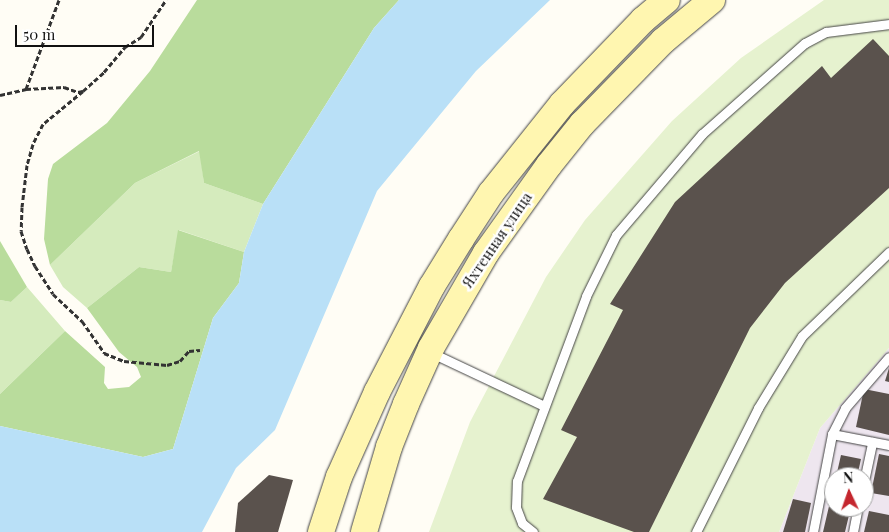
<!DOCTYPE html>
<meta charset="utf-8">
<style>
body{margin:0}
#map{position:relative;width:889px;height:532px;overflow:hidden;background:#fffdf5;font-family:"Playfair Display",serif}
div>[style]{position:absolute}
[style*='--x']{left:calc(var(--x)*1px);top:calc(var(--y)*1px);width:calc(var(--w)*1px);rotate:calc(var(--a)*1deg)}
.industrial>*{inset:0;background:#eee6ef}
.green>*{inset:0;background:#d5ebbd}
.forest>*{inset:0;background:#b9dc9c}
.pitch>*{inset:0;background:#e6f2cf}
.water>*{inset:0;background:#b9e0f7}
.building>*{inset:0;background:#5a524d}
.path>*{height:3px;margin-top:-1.5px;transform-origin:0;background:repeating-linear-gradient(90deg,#333 0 5px,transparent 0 7.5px)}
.roads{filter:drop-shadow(0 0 1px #444) drop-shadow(0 0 1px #444)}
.service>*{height:9px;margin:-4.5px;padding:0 4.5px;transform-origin:4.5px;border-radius:4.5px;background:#fff}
.secondary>*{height:26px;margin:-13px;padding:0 13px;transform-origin:13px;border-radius:13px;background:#fff6b0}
span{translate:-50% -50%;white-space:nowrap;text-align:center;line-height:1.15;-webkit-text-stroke:5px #fff;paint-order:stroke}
.street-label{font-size:15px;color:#111}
.north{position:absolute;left:824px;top:467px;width:50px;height:50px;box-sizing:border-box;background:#fff;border:1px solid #a0a0a0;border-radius:50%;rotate:357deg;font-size:14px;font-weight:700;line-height:20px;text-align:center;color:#111}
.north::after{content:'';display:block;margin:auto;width:18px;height:22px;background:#c4262e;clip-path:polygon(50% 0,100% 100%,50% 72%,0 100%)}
.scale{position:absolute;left:15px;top:25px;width:139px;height:22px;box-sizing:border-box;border:2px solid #111;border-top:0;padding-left:6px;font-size:15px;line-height:18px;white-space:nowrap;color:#111;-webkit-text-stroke:4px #fff;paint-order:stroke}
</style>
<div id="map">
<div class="industrial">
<i style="clip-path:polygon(evenodd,889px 348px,889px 532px,779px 532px,820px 428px,889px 348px,834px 477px,864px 477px,864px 507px,834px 507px,834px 477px)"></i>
</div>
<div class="green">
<i style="clip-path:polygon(200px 151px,204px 183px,263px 204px,244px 252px,179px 230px,171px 272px,139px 267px,87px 308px,63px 287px,50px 265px,135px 183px)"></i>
<i style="clip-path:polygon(27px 287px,65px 331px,0 394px,0 300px,11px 302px)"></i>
</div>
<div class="forest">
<i style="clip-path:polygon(197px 0,399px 0,374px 28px,263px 204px,204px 183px,199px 151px,135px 183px,50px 265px,44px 239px,48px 179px,53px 164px,107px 123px,150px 71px)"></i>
<i style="clip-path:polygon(178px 230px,244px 252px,239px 283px,213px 318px,173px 449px,143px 457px,0 426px,0 394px,65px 331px,105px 367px,104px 383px,108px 389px,129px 387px,141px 377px,137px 367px,119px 352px,87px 308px,139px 267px,171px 272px)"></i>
<i style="clip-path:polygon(0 241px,27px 287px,11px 302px,0 300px)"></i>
</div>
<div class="pitch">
<i style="clip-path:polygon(824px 0,889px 0,889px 348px,820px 428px,779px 532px,429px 532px,470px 422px,546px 277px,585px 220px,672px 121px,741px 58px)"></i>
</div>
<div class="water">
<i style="clip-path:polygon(399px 0,550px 0,476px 71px,377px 191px,275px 430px,236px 468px,202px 532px,0 532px,0 426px,143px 457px,173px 449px,213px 318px,239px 283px,244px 252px,263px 204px,374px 28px)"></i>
</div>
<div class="building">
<i style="clip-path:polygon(873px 39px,889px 56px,889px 188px,785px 283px,750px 328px,649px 532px,634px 532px,543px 499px,577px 437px,561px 430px,623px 310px,610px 304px,675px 202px,822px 66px,831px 78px)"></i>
<i style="clip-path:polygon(889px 368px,889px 382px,885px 381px)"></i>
<i style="clip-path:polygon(864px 389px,889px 394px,889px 435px,856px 427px)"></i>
<i style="clip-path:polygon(879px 454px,889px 456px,889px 496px,871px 493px)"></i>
<i style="clip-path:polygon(841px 455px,861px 459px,857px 477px,836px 477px)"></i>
<i style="clip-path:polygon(269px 475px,293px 480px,278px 532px,235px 532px,238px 503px)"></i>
<i style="clip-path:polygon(833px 489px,834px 507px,851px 507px,845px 532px,823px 532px)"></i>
<i style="clip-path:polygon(793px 499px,811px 503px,805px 532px,783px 532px)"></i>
<i style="clip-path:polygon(869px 511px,889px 515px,889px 532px,864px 532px)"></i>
</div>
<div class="path">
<i style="--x:26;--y:89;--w:95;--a:-69.7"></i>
<i style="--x:83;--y:91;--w:52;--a:140.5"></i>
<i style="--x:43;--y:124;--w:22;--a:117"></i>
<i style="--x:33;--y:144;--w:22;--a:106"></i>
<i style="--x:27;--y:165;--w:42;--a:96.8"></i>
<i style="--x:22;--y:207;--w:24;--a:92"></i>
<i style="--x:21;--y:231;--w:19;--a:72"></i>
<i style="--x:27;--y:249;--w:19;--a:65"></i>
<i style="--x:35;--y:266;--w:33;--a:57"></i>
<i style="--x:53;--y:294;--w:40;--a:43"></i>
<i style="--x:82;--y:321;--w:39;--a:55"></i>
<i style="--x:104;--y:353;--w:22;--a:22"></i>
<i style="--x:124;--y:361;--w:43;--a:5.3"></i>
<i style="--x:167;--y:365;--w:14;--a:-17"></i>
<i style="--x:180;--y:361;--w:13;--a:-48"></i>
<i style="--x:189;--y:351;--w:11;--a:-5"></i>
<i style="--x:0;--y:95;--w:27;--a:-13"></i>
<i style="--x:26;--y:89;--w:38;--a:-3"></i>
<i style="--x:64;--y:87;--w:15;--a:20"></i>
<i style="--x:78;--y:92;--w:5;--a:-11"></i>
<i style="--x:83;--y:91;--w:28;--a:-42"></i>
<i style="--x:104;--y:72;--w:33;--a:-50"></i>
<i style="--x:125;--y:47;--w:19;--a:-32"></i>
<i style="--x:141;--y:37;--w:45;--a:-56"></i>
</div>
<div class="roads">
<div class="service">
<i style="--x:432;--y:353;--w:124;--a:25.3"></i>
<i style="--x:832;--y:434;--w:58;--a:10.9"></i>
<i style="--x:864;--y:481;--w:40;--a:-78"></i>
<i style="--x:533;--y:532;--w:14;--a:-141"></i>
<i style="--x:522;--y:523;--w:17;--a:-111"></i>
<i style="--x:516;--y:507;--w:26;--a:-88"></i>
<i style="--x:517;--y:481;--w:197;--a:-69.5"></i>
<i style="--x:586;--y:296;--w:68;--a:-63.8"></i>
<i style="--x:616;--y:235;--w:133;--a:-49.6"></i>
<i style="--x:702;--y:134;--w:137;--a:-41.5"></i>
<i style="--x:805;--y:43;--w:24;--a:-28"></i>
<i style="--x:826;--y:32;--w:64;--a:-7.2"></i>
<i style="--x:696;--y:532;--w:139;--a:-63.4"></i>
<i style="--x:758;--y:408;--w:84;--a:-58.6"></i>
<i style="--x:802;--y:336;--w:121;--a:-44"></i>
<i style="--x:813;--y:532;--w:100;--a:-79"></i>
<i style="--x:832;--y:434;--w:29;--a:-63"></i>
<i style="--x:845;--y:408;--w:67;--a:-49.2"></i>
<i style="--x:853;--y:532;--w:25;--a:-79"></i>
</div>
<div class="secondary">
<i style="--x:321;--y:532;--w:58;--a:-71.9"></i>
<i style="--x:339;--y:477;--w:93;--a:-65.9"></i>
<i style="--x:377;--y:392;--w:119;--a:-62.6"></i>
<i style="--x:432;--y:286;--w:55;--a:-58.3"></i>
<i style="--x:461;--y:239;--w:55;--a:-56.9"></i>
<i style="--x:491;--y:193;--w:114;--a:-51.4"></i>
<i style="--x:562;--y:104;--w:117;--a:-46"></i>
<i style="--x:643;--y:20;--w:31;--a:-40"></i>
<i style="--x:364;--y:532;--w:89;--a:-73.6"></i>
<i style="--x:389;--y:447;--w:46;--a:-68.4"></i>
<i style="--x:406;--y:404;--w:61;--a:-65.9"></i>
<i style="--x:431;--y:348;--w:110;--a:-59.9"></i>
<i style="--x:486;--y:253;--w:108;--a:-54.4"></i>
<i style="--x:549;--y:165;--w:53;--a:-51.2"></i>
<i style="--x:582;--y:124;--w:116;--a:-45.7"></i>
<i style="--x:663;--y:41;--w:64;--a:-39.9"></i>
</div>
</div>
<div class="street-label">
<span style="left:497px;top:240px;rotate:-56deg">Яхтенная улица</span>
</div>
<div class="north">N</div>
<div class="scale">50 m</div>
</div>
